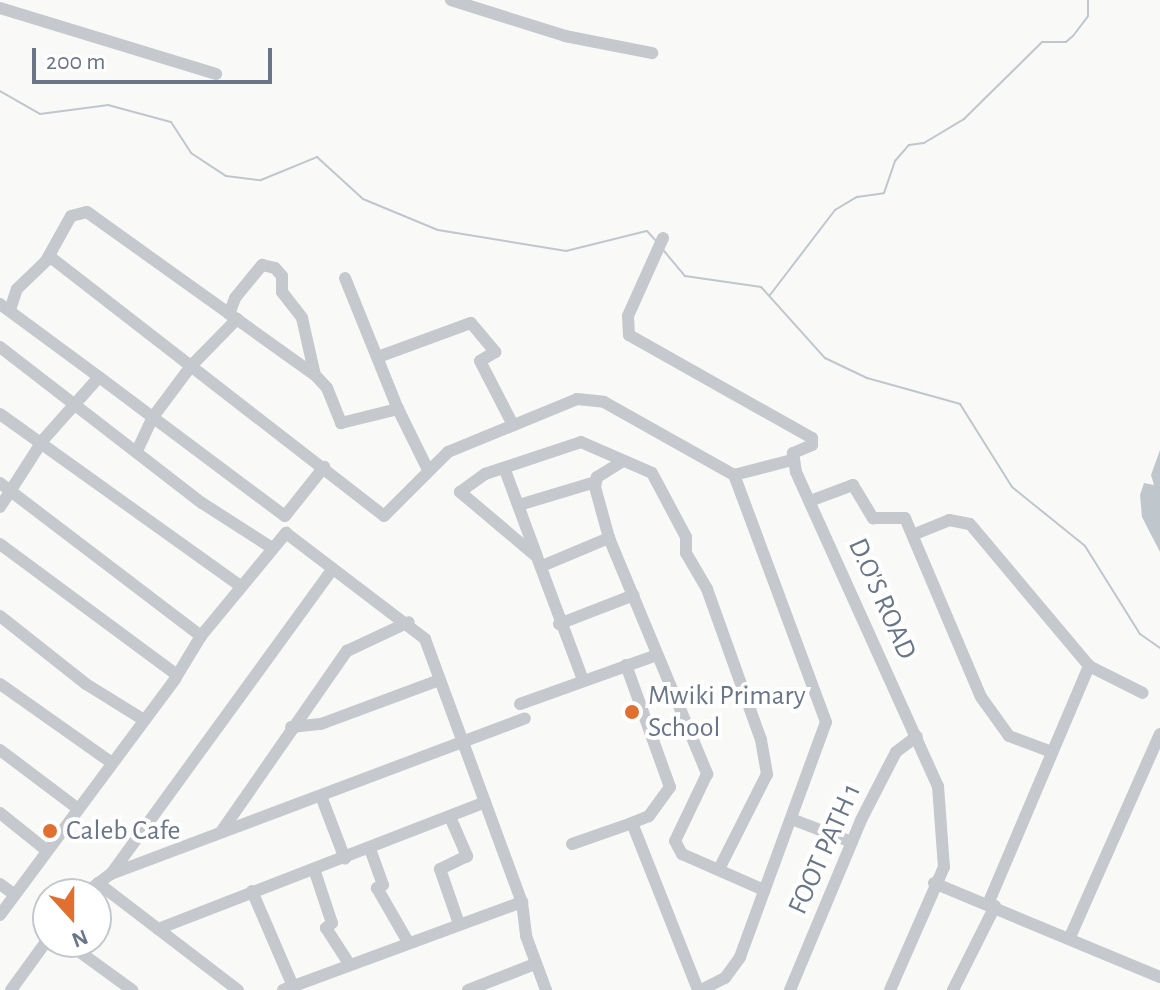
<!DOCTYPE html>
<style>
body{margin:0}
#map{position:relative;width:1160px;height:990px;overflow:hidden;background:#f9f9f7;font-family:"Alegreya Sans",sans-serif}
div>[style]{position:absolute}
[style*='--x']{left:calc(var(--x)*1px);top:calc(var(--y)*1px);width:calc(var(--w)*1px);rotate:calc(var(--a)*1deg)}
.water>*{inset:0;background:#bfc7cd}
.stream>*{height:2px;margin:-1px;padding:0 1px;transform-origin:1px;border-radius:1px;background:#bfc7cd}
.minor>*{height:12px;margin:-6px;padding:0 6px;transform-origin:6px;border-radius:6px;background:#c5c8cc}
.dots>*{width:22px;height:22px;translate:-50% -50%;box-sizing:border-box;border:4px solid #fff;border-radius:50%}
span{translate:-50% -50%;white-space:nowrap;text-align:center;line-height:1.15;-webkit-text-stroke:8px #fff;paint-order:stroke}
.street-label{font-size:28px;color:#697687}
.poi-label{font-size:28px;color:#697687}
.left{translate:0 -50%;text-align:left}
.north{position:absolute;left:32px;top:878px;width:80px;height:80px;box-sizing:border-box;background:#fff;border:2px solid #c3c8cf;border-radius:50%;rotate:159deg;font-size:22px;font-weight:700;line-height:32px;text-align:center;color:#697687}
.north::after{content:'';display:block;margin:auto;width:28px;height:36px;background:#e06f30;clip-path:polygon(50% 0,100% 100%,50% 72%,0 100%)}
.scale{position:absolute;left:32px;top:48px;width:240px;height:36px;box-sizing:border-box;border:4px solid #697687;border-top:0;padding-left:10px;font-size:24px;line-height:28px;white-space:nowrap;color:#697687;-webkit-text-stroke:6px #fff;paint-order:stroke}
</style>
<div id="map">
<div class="water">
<i style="clip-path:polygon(1160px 450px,1160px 552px,1142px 517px,1140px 495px,1144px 483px,1154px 485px,1151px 475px)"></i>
</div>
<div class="stream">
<i style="--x:0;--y:91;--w:46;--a:29.9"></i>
<i style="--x:40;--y:114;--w:69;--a:-7.5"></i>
<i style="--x:108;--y:105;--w:65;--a:15.1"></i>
<i style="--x:171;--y:122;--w:37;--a:57"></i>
<i style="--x:191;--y:153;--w:42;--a:33.3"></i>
<i style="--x:226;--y:176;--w:35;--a:7"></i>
<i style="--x:261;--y:180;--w:61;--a:-22.3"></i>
<i style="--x:317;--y:157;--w:62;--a:42.4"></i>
<i style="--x:363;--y:199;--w:81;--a:22.5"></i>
<i style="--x:438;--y:230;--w:130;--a:9.3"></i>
<i style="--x:566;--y:251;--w:83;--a:-13.9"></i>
<i style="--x:647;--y:231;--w:12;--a:48"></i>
<i style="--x:664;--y:251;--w:33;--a:50"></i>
<i style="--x:685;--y:276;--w:77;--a:8.2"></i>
<i style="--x:761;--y:287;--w:96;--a:48"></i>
<i style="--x:825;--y:358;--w:47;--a:25.5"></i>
<i style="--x:867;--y:378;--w:97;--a:15.6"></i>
<i style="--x:960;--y:404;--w:98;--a:57.9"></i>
<i style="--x:1012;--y:487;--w:94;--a:38.9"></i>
<i style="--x:1085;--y:546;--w:104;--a:58"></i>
<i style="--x:1140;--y:634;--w:24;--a:35"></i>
<i style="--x:770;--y:295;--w:107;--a:-52.6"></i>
<i style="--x:835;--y:210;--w:26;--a:-31"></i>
<i style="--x:857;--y:197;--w:27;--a:-8"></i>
<i style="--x:884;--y:193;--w:34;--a:-71"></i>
<i style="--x:895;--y:161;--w:21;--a:-49"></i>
<i style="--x:909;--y:145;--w:15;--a:-8"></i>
<i style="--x:924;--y:143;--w:47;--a:-31"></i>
<i style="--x:964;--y:119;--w:110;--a:-44.6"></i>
<i style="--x:1042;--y:42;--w:24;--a:0"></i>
<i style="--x:1066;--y:42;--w:9;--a:-41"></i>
<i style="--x:1073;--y:36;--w:25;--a:-53"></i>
<i style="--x:1088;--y:16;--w:16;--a:-90"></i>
</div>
<div class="minor">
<i style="--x:451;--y:0;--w:120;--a:17.5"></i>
<i style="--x:565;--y:36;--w:89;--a:11.1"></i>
<i style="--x:0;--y:8;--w:226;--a:17"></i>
<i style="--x:663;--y:238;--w:85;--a:114.2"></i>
<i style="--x:628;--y:316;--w:19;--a:87"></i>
<i style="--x:629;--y:335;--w:210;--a:29.4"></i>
<i style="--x:812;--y:438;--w:7;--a:90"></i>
<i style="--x:812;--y:445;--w:21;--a:157"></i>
<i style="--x:793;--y:453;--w:19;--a:81"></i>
<i style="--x:796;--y:472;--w:345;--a:65.7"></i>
<i style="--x:938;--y:786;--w:81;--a:85.8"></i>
<i style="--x:944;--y:867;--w:134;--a:113.7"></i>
<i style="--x:49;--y:256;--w:424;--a:37.8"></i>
<i style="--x:384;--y:516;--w:91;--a:-45"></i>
<i style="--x:448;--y:452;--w:139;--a:-22.3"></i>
<i style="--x:577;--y:399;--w:27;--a:6"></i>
<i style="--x:604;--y:402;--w:149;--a:29.3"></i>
<i style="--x:734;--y:475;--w:60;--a:-14.5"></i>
<i style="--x:345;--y:278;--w:141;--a:68"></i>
<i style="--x:0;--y:304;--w:123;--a:36.4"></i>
<i style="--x:10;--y:310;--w:22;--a:-72"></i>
<i style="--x:17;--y:289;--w:40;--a:-44"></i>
<i style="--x:46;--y:261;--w:51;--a:-60.9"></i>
<i style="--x:71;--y:216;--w:16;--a:-14"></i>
<i style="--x:87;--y:212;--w:280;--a:35.6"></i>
<i style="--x:315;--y:375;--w:18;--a:47"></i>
<i style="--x:327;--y:388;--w:38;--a:68"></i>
<i style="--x:341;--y:423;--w:59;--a:-13.8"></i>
<i style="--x:398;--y:409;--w:66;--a:63.8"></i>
<i style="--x:229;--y:314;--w:17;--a:-69"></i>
<i style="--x:235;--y:298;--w:43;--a:-50.7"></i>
<i style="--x:262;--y:265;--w:13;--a:13"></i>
<i style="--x:275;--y:268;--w:11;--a:49"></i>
<i style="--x:282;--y:276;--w:16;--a:90"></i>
<i style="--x:282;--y:292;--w:33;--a:52"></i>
<i style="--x:302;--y:318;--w:58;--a:77.2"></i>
<i style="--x:0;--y:347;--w:255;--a:37.7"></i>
<i style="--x:202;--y:503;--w:83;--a:32.7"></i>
<i style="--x:378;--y:357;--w:99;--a:-20.1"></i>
<i style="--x:471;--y:323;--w:38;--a:50"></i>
<i style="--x:495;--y:352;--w:17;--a:149"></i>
<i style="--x:480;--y:361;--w:72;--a:62.7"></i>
<i style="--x:0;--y:414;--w:295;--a:35.6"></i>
<i style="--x:137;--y:451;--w:38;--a:-65"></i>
<i style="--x:153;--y:417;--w:64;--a:-53.3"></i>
<i style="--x:191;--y:366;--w:66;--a:-45.6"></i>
<i style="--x:623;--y:461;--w:31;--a:148"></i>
<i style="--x:597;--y:477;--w:10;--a:101"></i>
<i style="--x:595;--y:487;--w:53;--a:74.6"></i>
<i style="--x:609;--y:538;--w:256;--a:67.4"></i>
<i style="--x:707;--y:774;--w:74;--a:115.5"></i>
<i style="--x:675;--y:841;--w:15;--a:62"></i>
<i style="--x:682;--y:854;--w:90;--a:23.7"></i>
<i style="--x:505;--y:470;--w:90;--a:69.7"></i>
<i style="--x:0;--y:483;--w:253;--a:37.3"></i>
<i style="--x:810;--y:501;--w:46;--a:-20.4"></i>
<i style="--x:853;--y:485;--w:39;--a:59"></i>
<i style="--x:873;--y:518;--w:32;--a:0"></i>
<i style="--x:905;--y:518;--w:194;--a:67"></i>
<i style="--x:981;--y:697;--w:48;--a:54.3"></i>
<i style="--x:1009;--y:736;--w:46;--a:20.4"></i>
<i style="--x:519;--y:505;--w:79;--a:-16.8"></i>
<i style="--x:0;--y:507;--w:80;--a:-57.3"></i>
<i style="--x:43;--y:440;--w:84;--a:-48.4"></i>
<i style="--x:99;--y:377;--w:232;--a:36.8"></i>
<i style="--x:285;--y:516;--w:63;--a:-51.5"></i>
<i style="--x:915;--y:534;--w:37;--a:-22"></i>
<i style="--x:949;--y:520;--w:21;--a:11"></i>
<i style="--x:970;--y:524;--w:185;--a:50"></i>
<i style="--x:1089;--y:666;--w:60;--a:26.6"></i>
<i style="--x:0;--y:544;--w:220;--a:36.5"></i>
<i style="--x:542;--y:566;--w:73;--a:-22.7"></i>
<i style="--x:0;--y:616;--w:110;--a:38.3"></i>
<i style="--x:86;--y:684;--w:68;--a:31.8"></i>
<i style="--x:559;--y:624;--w:80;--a:-21.1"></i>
<i style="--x:626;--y:665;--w:130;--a:70.2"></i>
<i style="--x:670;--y:787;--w:36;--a:126"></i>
<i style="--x:649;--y:816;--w:18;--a:158"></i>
<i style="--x:632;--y:823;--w:180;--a:68.4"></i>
<i style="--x:583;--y:680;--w:131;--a:-110.5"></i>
<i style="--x:537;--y:557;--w:101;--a:-139.8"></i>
<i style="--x:460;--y:492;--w:31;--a:-36"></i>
<i style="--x:485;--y:474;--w:101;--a:-18.4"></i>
<i style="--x:581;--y:442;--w:77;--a:23.6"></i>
<i style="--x:652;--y:473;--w:72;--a:62"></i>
<i style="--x:686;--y:537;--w:16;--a:90"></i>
<i style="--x:686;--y:553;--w:42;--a:59.7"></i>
<i style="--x:707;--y:589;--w:160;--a:70.3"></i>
<i style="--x:761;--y:740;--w:35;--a:80"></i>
<i style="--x:767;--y:774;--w:106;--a:116.8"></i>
<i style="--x:0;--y:684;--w:137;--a:35.2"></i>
<i style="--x:520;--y:704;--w:145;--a:-19.7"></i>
<i style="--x:291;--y:727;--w:30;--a:-6"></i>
<i style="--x:321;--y:724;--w:126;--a:-20.4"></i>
<i style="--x:0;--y:750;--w:96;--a:37"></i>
<i style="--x:321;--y:796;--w:67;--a:69.1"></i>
<i style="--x:0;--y:813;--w:58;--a:38.7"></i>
<i style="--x:450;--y:817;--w:43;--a:66.4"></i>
<i style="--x:467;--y:856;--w:30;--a:154"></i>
<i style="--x:440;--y:869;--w:58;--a:70.9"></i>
<i style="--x:794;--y:820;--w:62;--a:20.8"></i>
<i style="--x:221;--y:832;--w:221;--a:-55.2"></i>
<i style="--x:347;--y:651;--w:68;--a:-25.1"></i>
<i style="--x:572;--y:844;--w:64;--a:-19.3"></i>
<i style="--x:370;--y:849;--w:38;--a:70"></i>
<i style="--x:383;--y:885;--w:7;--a:153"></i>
<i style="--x:377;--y:888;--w:62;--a:60.1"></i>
<i style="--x:314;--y:869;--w:57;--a:71.6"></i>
<i style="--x:332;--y:923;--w:8;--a:140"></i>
<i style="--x:326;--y:928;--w:44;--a:57"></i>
<i style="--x:111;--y:874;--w:377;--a:-54"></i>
<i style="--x:98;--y:883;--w:176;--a:37.4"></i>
<i style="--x:934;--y:883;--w:245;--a:22.6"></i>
<i style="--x:0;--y:884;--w:17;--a:36"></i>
<i style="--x:252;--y:891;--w:103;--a:66.7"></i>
<i style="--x:84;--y:894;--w:34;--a:-37"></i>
<i style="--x:111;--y:874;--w:442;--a:-20.6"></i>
<i style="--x:988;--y:904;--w:259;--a:-67"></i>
<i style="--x:0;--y:915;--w:294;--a:-53.4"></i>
<i style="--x:175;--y:679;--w:50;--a:-58.8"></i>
<i style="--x:201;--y:636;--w:134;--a:-50.5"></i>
<i style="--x:286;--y:533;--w:175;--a:37.3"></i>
<i style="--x:425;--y:639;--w:280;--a:69.8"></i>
<i style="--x:522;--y:902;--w:34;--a:83"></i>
<i style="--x:526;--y:936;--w:58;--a:69.7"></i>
<i style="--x:158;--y:929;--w:351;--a:-21.2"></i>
<i style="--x:1070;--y:937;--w:222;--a:-66.1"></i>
<i style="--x:66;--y:942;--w:82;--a:36"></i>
<i style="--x:11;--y:990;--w:63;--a:-54"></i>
<i style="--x:283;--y:990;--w:255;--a:-20.2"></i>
<i style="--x:468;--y:990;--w:72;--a:-21.2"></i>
<i style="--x:701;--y:990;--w:27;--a:-27"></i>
<i style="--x:725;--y:978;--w:26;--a:-54"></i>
<i style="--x:740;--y:957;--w:250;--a:-69.9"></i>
<i style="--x:826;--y:722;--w:264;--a:-110.4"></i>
<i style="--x:790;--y:990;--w:184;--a:-67.3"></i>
<i style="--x:861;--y:820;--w:76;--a:-62.8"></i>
<i style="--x:896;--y:752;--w:26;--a:-37"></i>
<i style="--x:953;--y:990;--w:94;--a:-63.4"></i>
</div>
<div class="dots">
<i style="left:632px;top:712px;background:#e06f30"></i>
<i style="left:50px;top:831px;background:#e06f30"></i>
</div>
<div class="street-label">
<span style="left:882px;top:599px;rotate:66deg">D.O'S ROAD</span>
<span style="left:825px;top:849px;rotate:-66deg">FOOT PATH 1</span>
</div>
<div class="poi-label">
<span class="left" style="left:648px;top:712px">Mwiki Primary<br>School</span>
<span class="left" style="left:66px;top:831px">Caleb Cafe</span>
</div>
<div class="north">N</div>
<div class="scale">200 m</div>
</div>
